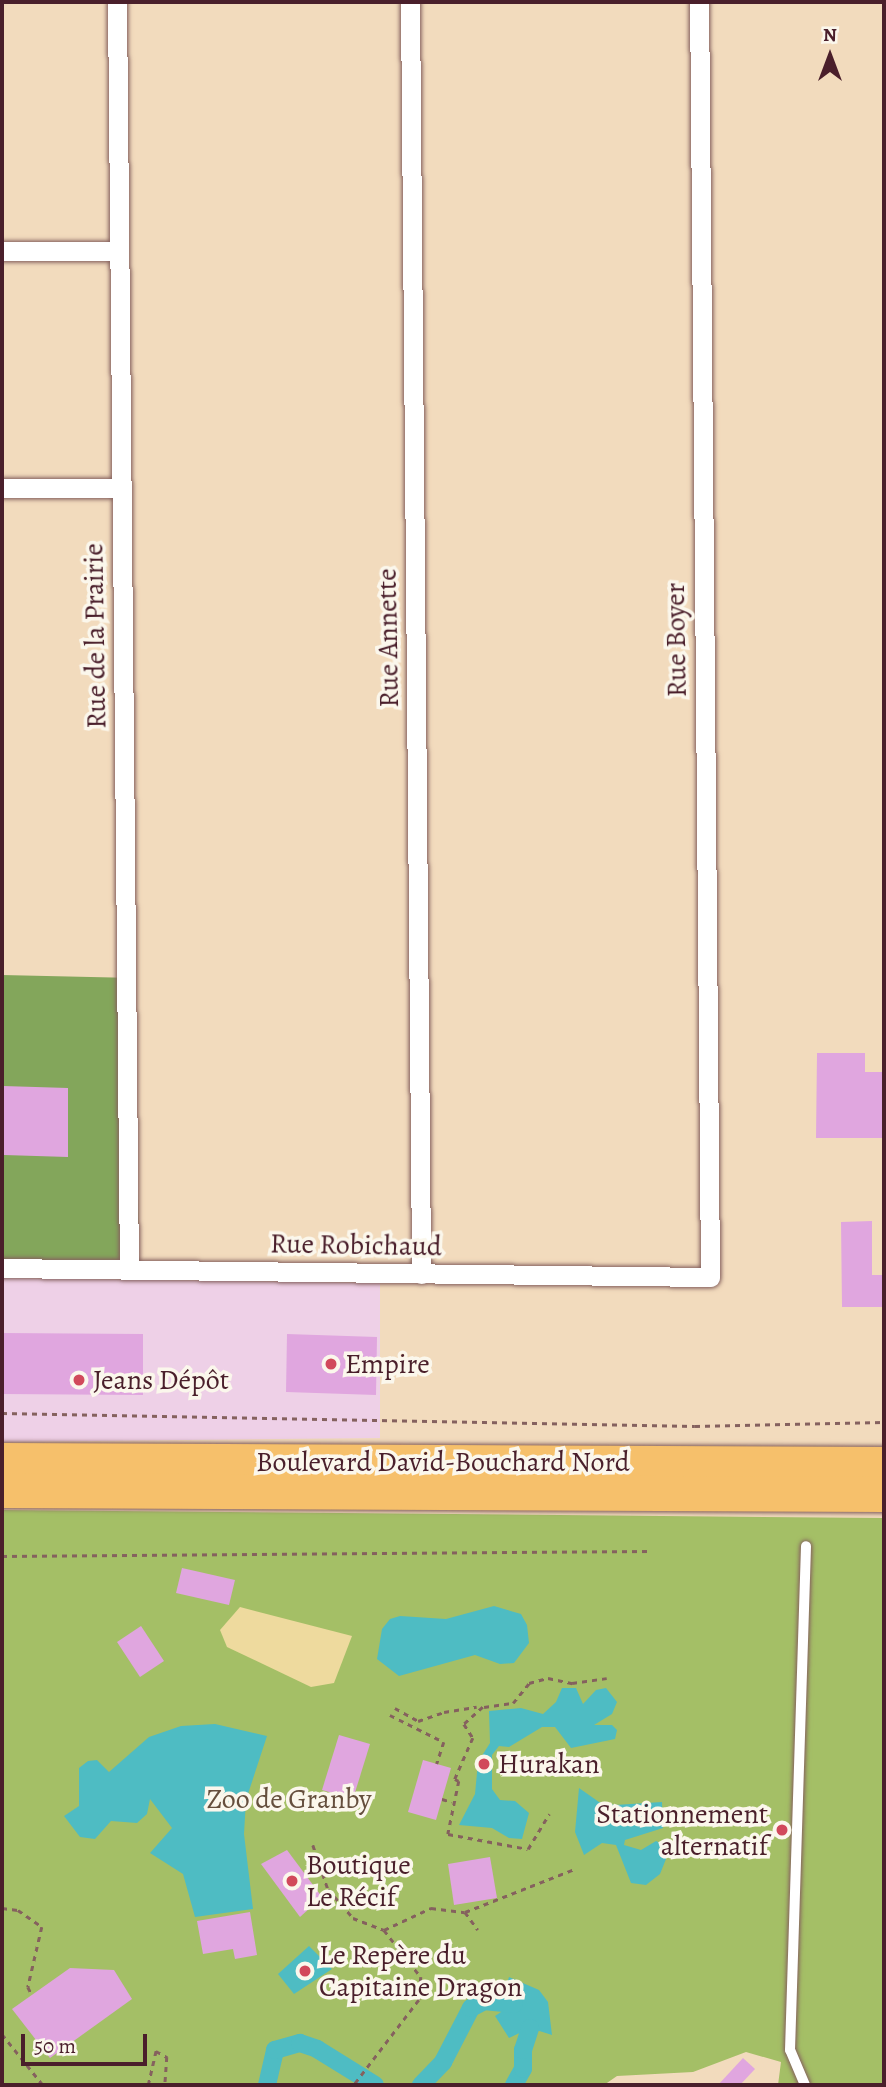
<!DOCTYPE html>
<meta charset="utf-8">
<style>
body{margin:0}
#map{position:relative;width:886px;height:2087px;overflow:hidden;background:#f2dbbd;font-family:Alegreya,serif}
div>[style]{position:absolute}
[style*='--x']{left:calc(var(--x)*1px);top:calc(var(--y)*1px);width:calc(var(--w)*1px);rotate:calc(var(--a)*1deg)}
.built>*{inset:0;background:#eed0e7}
.green>*{inset:0;background:#a4bf66}
.forest>*{inset:0;background:#83a65b}
.sand>*{inset:0;background:#eeda9e}
.water>*{inset:0;background:#4ebcc3}
.canal>*{height:18px;margin:-9px;padding:0 9px;transform-origin:9px;border-radius:9px;background:#4ebcc3}
.building>*{inset:0;background:#e0a6df}
.path>*{height:2.5px;margin-top:-1.25px;transform-origin:0;background:repeating-linear-gradient(90deg,#85615e 0 5px,transparent 0 10px)}
.roads{filter:drop-shadow(0 0 2px #85615e) drop-shadow(0 0 2px #85615e)}
.lane>*{height:10px;margin:-5px;padding:0 5px;transform-origin:5px;border-radius:5px;background:#fff}
.street>*{height:19px;margin:-9.5px;padding:0 9.5px;transform-origin:9.5px;border-radius:9.5px;background:#fff}
.highway>*{height:35px;margin:-17.5px;padding:0 17.5px;transform-origin:17.5px;border-radius:17.5px;background:#f6c06b}
.dots>*{width:19px;height:19px;translate:-50% -50%;box-sizing:border-box;border:4px solid #fbf7ec;border-radius:50%}
span{translate:-50% -50%;white-space:nowrap;text-align:center;line-height:1.15;-webkit-text-stroke:7px #fbf7ec;paint-order:stroke}
.street-label{font-size:28px;color:#4a1f2b}
.poi-label{font-size:28px;color:#4a1f2b}
.left{translate:0 -50%;text-align:left}
.right{translate:-100% -50%;text-align:right}
.park-label{font-size:28px;color:#654f3d}
.frame{position:absolute;inset:0;border:4px solid #4a1f2b;pointer-events:none}
.north{position:absolute;left:795px;top:21px;width:70px;height:70px;-webkit-text-stroke:5px #fbf7ec;paint-order:stroke;rotate:0deg;font-size:19px;font-weight:700;line-height:28px;text-align:center;color:#4a1f2b}
.north::after{content:'';display:block;margin:auto;width:24px;height:32px;background:#4a1f2b;clip-path:polygon(50% 0,100% 100%,50% 72%,0 100%)}
.scale{position:absolute;left:21px;top:2034px;width:126px;height:32px;box-sizing:border-box;border:4px solid #4a1f2b;border-top:0;padding-left:9px;font-size:21px;line-height:24px;white-space:nowrap;color:#4a1f2b;-webkit-text-stroke:5px #fbf7ec;paint-order:stroke}
</style>
<div id="map">
<div class="built">
<i style="clip-path:polygon(2px 1278px,380px 1283px,380px 1438px,2px 1442px)"></i>
</div>
<div class="green">
<i style="clip-path:polygon(2px 1510px,884px 1518px,884px 2085px,778px 2085px,781px 2062px,746px 2052px,693px 2072px,617px 2076px,604px 2085px,2px 2085px)"></i>
</div>
<div class="forest">
<i style="clip-path:polygon(2px 975px,135px 978px,139px 1264px,2px 1260px)"></i>
</div>
<div class="sand">
<i style="clip-path:polygon(240px 1607px,352px 1636px,334px 1683px,311px 1687px,227px 1647px,220px 1630px)"></i>
</div>
<div class="water">
<i style="clip-path:polygon(494px 1606px,521px 1614px,527px 1625px,529px 1643px,514px 1663px,500px 1664px,475px 1655px,399px 1676px,377px 1659px,382px 1629px,390px 1619px,400px 1616px,446px 1619px)"></i>
<i style="clip-path:polygon(562px 1688px,576px 1688px,583px 1704px,596px 1690px,606px 1688px,617px 1702px,612px 1714px,594px 1725px,612px 1725px,617px 1730px,615px 1739px,571px 1748px,555px 1727px,542px 1727px,509px 1747px,499px 1746px,492px 1755px,492px 1789px,500px 1800px,515px 1801px,529px 1813px,522px 1839px,509px 1838px,492px 1828px,459px 1825px,475px 1794px,478px 1762px,490px 1743px,489px 1711px,521px 1708px,543px 1714px,556px 1702px)"></i>
<i style="clip-path:polygon(215px 1724px,267px 1736px,246px 1800px,244px 1834px,253px 1909px,195px 1917px,183px 1874px,150px 1853px,172px 1828px,150px 1799px,147px 1814px,137px 1823px,111px 1821px,95px 1839px,80px 1837px,64px 1816px,79px 1806px,79px 1768px,88px 1761px,97px 1760px,109px 1772px,149px 1737px,181px 1726px)"></i>
<i style="clip-path:polygon(579px 1788px,599px 1802px,615px 1805px,662px 1802px,663px 1828px,625px 1840px,624px 1845px,641px 1850px,656px 1841px,665px 1845px,666px 1859px,660px 1874px,646px 1885px,631px 1883px,616px 1845px,602px 1843px,584px 1855px,575px 1832px)"></i>
<i style="clip-path:polygon(309px 1946px,332px 1969px,294px 1994px,278px 1974px)"></i>
<i style="clip-path:polygon(509px 1977px,539px 1990px,548px 2002px,552px 2035px,530px 2028px,509px 2038px,495px 2016px,513px 2004px,502px 2000px)"></i>
</div>
<div class="canal">
<i style="--x:267;--y:2085;--w:36;--a:-77"></i>
<i style="--x:275;--y:2050;--w:26;--a:-16"></i>
<i style="--x:300;--y:2043;--w:18;--a:19"></i>
<i style="--x:317;--y:2049;--w:68;--a:31.8"></i>
<i style="--x:421;--y:2085;--w:32;--a:-46"></i>
<i style="--x:443;--y:2062;--w:61;--a:-62.6"></i>
<i style="--x:471;--y:2008;--w:15;--a:-28"></i>
<i style="--x:484;--y:2001;--w:30;--a:6"></i>
<i style="--x:514;--y:2085;--w:18;--a:-61"></i>
<i style="--x:523;--y:2069;--w:19;--a:-90"></i>
<i style="--x:523;--y:2050;--w:23;--a:-72"></i>
</div>
<div class="building">
<i style="clip-path:polygon(817px 1053px,865px 1053px,865px 1072px,882px 1072px,882px 1138px,816px 1138px)"></i>
<i style="clip-path:polygon(3px 1086px,68px 1088px,68px 1157px,4px 1155px)"></i>
<i style="clip-path:polygon(872px 1221px,872px 1275px,884px 1275px,884px 1307px,842px 1307px,841px 1222px)"></i>
<i style="clip-path:polygon(2px 1333px,143px 1334px,143px 1395px,2px 1394px)"></i>
<i style="clip-path:polygon(287px 1334px,377px 1337px,376px 1395px,286px 1392px)"></i>
<i style="clip-path:polygon(182px 1568px,235px 1580px,229px 1605px,176px 1593px)"></i>
<i style="clip-path:polygon(141px 1626px,164px 1661px,140px 1677px,117px 1642px)"></i>
<i style="clip-path:polygon(339px 1735px,370px 1744px,353px 1799px,322px 1790px)"></i>
<i style="clip-path:polygon(423px 1760px,451px 1768px,436px 1820px,408px 1812px)"></i>
<i style="clip-path:polygon(287px 1850px,322px 1897px,300px 1917px,261px 1864px)"></i>
<i style="clip-path:polygon(490px 1857px,497px 1898px,454px 1905px,448px 1864px)"></i>
<i style="clip-path:polygon(250px 1912px,257px 1955px,235px 1959px,233px 1949px,203px 1954px,197px 1921px)"></i>
<i style="clip-path:polygon(70px 1968px,114px 1970px,132px 1999px,50px 2058px,12px 2009px)"></i>
<i style="clip-path:polygon(743px 2058px,755px 2069px,740px 2085px,718px 2085px)"></i>
</div>
<div class="path">
<i style="--x:2;--y:1413;--w:693;--a:1.07"></i>
<i style="--x:695;--y:1426;--w:189;--a:-1.2"></i>
<i style="--x:2;--y:1556;--w:650;--a:-0.44"></i>
<i style="--x:483;--y:1707;--w:25;--a:138"></i>
<i style="--x:464;--y:1724;--w:17;--a:57"></i>
<i style="--x:473;--y:1738;--w:45;--a:113.7"></i>
<i style="--x:455;--y:1779;--w:4;--a:27"></i>
<i style="--x:459;--y:1781;--w:54;--a:101.7"></i>
<i style="--x:448;--y:1834;--w:81;--a:10.6"></i>
<i style="--x:528;--y:1849;--w:41;--a:-59"></i>
<i style="--x:484;--y:1707;--w:29;--a:-8"></i>
<i style="--x:513;--y:1703;--w:26;--a:-51"></i>
<i style="--x:529;--y:1683;--w:20;--a:-15"></i>
<i style="--x:548;--y:1678;--w:25;--a:12"></i>
<i style="--x:572;--y:1683;--w:35;--a:-8"></i>
<i style="--x:395;--y:1708;--w:26;--a:29"></i>
<i style="--x:418;--y:1721;--w:28;--a:-19"></i>
<i style="--x:444;--y:1712;--w:33;--a:-9"></i>
<i style="--x:390;--y:1715;--w:60;--a:26.6"></i>
<i style="--x:444;--y:1742;--w:23;--a:108"></i>
<i style="--x:442;--y:1799;--w:10;--a:17"></i>
<i style="--x:313;--y:1845;--w:46;--a:71.2"></i>
<i style="--x:328;--y:1889;--w:38;--a:49"></i>
<i style="--x:353;--y:1918;--w:33;--a:21"></i>
<i style="--x:384;--y:1930;--w:60;--a:51.8"></i>
<i style="--x:421;--y:1977;--w:23;--a:95"></i>
<i style="--x:419;--y:2000;--w:107;--a:127.4"></i>
<i style="--x:2;--y:1908;--w:16;--a:7"></i>
<i style="--x:18;--y:1910;--w:29;--a:35"></i>
<i style="--x:42;--y:1927;--w:62;--a:103.1"></i>
<i style="--x:28;--y:1987;--w:9;--a:63"></i>
<i style="--x:465;--y:1912;--w:118;--a:-21.4"></i>
<i style="--x:384;--y:1930;--w:52;--a:-25.1"></i>
<i style="--x:431;--y:1908;--w:34;--a:7"></i>
<i style="--x:465;--y:1912;--w:22;--a:54"></i>
<i style="--x:2;--y:2034;--w:65;--a:51.2"></i>
<i style="--x:148;--y:2085;--w:35;--a:-77"></i>
<i style="--x:156;--y:2051;--w:13;--a:29"></i>
<i style="--x:167;--y:2057;--w:28;--a:94"></i>
</div>
<div class="roads">
<div class="lane">
<i style="--x:805;--y:2085;--w:38;--a:-113"></i>
<i style="--x:790;--y:2050;--w:504;--a:-88.18"></i>
</div>
<div class="street">
<i style="--x:117;--y:2;--w:1268;--a:89.46"></i>
<i style="--x:410;--y:2;--w:1272;--a:89.5"></i>
<i style="--x:2;--y:251;--w:117;--a:0"></i>
<i style="--x:2;--y:488;--w:119;--a:0"></i>
<i style="--x:2;--y:1268;--w:708;--a:0.73"></i>
<i style="--x:710;--y:1277;--w:1275;--a:-90.49"></i>
</div>
<div class="highway">
<i style="--x:2;--y:1460;--w:882;--a:0.26"></i>
<i style="--x:2;--y:1490;--w:882;--a:0.26"></i>
</div>
</div>
<div class="dots">
<i style="left:331px;top:1364px;background:#d1495b"></i>
<i style="left:79px;top:1380px;background:#d1495b"></i>
<i style="left:484px;top:1764px;background:#d1495b"></i>
<i style="left:782px;top:1830px;background:#d1495b"></i>
<i style="left:292px;top:1881px;background:#d1495b"></i>
<i style="left:305px;top:1971px;background:#d1495b"></i>
</div>
<div class="street-label">
<span style="left:95px;top:636px;rotate:-91deg">Rue de la Prairie</span>
<span style="left:388px;top:638px;rotate:-91deg">Rue Annette</span>
<span style="left:676px;top:640px;rotate:-91deg">Rue Boyer</span>
<span style="left:356px;top:1245px;rotate:1deg">Rue Robichaud</span>
<span style="left:443px;top:1462px">Boulevard David-Bouchard Nord</span>
</div>
<div class="poi-label">
<span class="left" style="left:345px;top:1364px">Empire</span>
<span class="left" style="left:93px;top:1380px">Jeans Dépôt</span>
<span class="left" style="left:498px;top:1764px">Hurakan</span>
<span class="right" style="left:768px;top:1830px">Stationnement<br>alternatif</span>
<span class="left" style="left:306px;top:1881px">Boutique<br>Le Récif</span>
<span class="left" style="left:319px;top:1971px">Le Repère du<br>Capitaine Dragon</span>
</div>
<div class="park-label">
<span style="left:289px;top:1799px">Zoo de Granby</span>
</div>
<div class="frame"></div>
<div class="north">N</div>
<div class="scale">50 m</div>
</div>
